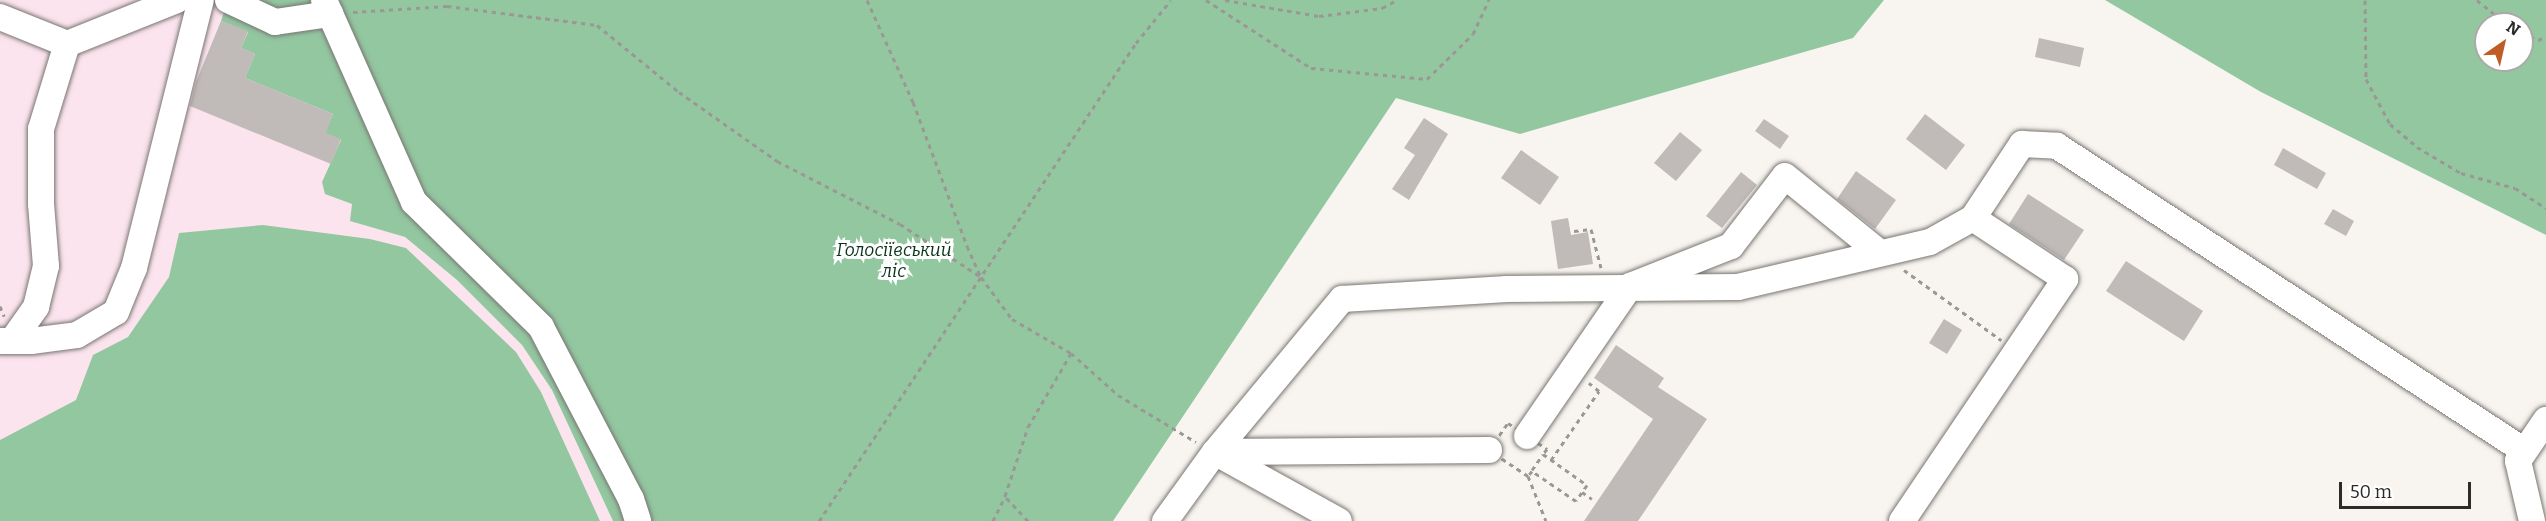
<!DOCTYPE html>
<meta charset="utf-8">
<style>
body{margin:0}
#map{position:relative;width:2546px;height:521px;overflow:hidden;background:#f8f5f0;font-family:Bitter,serif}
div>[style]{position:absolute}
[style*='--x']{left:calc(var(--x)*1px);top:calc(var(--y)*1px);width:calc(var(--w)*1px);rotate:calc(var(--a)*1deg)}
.medical>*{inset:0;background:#fce4ee}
.forest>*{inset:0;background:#93c7a0}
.building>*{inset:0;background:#c0bab8}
.path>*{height:3px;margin-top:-1.5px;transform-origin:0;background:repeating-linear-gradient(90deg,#9a9894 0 4.5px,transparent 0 9px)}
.roads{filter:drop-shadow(0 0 2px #797672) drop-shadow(0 0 2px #797672)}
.minor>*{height:26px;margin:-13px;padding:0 13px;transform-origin:13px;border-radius:13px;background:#fff}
span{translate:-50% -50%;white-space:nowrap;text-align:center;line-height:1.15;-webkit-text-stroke:6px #fff;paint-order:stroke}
.park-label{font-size:18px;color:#0a331a;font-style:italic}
.north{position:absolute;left:2474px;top:12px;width:60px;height:60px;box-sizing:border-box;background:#fff;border:2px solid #abaaa9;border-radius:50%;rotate:34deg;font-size:16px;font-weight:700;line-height:24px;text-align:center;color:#2c2b29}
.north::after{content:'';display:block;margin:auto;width:21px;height:27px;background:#c05d27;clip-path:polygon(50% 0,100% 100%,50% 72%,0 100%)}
.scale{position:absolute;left:2339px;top:482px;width:132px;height:27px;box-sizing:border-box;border:3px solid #2c2b29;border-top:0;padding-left:8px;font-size:18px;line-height:21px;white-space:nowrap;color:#2c2b29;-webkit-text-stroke:4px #fff;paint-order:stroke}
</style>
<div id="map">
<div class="medical">
<i style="clip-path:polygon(0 0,228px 0,248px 31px,255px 54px,246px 78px,333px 114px,341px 139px,322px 182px,352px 204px,351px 221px,405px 237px,457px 280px,522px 345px,552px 390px,613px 521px,0 521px)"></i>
</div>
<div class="forest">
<i style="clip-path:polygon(228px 0,1884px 0,1853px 38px,1520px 134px,1396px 98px,1113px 521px,613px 521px,552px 390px,522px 345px,457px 280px,405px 237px,350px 221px,352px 204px,325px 194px,322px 182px,341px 140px,325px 133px,333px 114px,245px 78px,255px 54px,241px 48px,248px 32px,221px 21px)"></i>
<i style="clip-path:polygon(evenodd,2105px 0,2546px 0,2546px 235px,2261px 92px,2105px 0,2486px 24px,2522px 24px,2522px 60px,2486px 60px,2486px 24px)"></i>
<i style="clip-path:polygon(263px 225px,370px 239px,406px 248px,516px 352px,541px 392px,600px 521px,0 521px,0 440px,76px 400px,93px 355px,128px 337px,169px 277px,179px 233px)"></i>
</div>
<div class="building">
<i style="clip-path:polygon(221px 21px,248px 31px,241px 48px,255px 54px,245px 78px,333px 114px,326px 133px,341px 139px,331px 164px,190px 106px,196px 82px)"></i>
<i style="clip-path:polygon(2039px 38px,2084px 48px,2080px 67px,2035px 57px)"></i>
<i style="clip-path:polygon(1925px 114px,1965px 145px,1946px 170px,1906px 139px)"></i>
<i style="clip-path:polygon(1424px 118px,1448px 134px,1409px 200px,1392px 189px,1415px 155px,1404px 148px)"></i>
<i style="clip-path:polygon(1764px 119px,1789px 136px,1780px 149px,1755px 131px)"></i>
<i style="clip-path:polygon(1680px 132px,1702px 150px,1676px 181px,1654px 163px)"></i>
<i style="clip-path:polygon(2283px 148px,2326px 173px,2317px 189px,2274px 165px)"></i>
<i style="clip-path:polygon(1521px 150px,1559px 177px,1540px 205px,1501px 178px)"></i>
<i style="clip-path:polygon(1856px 171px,1896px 200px,1875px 229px,1837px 199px)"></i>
<i style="clip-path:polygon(1741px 172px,1757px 185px,1722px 228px,1706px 216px)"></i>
<i style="clip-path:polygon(2028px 194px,2084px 230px,2064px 260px,2009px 224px)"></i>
<i style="clip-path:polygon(2333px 209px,2354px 221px,2346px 236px,2324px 224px)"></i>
<i style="clip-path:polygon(1568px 218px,1571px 235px,1588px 232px,1593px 264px,1558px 269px,1551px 221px)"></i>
<i style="clip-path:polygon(2126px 261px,2203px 311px,2184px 341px,2106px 291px)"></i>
<i style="clip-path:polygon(1944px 319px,1962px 330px,1947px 354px,1929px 343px)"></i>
<i style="clip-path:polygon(1616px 345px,1664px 378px,1658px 387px,1707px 419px,1638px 521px,1584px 521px,1653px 419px,1594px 378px)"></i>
</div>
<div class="path">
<i style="--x:867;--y:0;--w:112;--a:65.7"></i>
<i style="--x:913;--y:102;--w:154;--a:69.4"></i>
<i style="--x:967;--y:246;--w:34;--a:66"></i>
<i style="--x:981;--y:277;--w:52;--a:53.6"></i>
<i style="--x:1012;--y:319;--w:68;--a:30"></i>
<i style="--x:1071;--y:353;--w:63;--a:41.8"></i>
<i style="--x:1118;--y:395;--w:91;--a:31.1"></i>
<i style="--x:1206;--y:0;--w:125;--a:32.9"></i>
<i style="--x:1311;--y:68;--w:117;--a:5.4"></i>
<i style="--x:1427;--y:79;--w:64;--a:-44.4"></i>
<i style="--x:1473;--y:34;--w:38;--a:-65"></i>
<i style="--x:1225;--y:0;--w:95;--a:9.7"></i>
<i style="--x:1319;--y:16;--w:64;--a:-7.2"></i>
<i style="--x:1382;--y:8;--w:17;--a:-28"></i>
<i style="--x:2365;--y:0;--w:79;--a:89.3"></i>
<i style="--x:2366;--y:79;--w:51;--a:61.9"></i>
<i style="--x:2390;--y:124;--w:35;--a:40"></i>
<i style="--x:2417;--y:147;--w:51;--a:30.6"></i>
<i style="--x:2461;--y:173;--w:56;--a:15.5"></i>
<i style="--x:2515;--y:188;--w:37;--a:33"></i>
<i style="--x:2477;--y:0;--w:38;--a:39"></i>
<i style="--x:353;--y:12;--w:94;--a:-3.7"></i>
<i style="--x:447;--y:6;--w:151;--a:7.2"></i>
<i style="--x:597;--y:25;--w:106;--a:39.3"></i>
<i style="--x:679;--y:92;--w:120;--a:35.1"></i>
<i style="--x:777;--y:161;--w:138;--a:27.1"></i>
<i style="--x:900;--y:224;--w:97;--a:33.2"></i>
<i style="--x:2522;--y:32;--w:18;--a:27"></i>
<i style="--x:2538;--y:40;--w:9;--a:-21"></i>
<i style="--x:1574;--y:231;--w:17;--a:-7"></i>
<i style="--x:1591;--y:229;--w:40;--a:75.6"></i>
<i style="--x:1904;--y:270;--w:120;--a:35.8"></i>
<i style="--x:0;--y:306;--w:11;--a:68"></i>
<i style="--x:1508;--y:423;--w:47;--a:33.7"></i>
<i style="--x:1547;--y:449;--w:6;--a:129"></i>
<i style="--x:1543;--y:454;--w:54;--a:35.2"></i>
<i style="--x:1587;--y:485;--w:19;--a:125"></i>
<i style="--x:1576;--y:501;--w:53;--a:-145.7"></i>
<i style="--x:1532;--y:471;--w:6;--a:129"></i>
<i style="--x:1528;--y:476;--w:47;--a:-146.3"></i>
<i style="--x:1489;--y:450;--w:33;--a:-55"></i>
<i style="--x:1551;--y:460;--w:84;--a:-55.2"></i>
<i style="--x:1599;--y:391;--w:13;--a:-141"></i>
<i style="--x:1532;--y:470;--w:19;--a:-55"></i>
<i style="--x:1528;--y:476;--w:48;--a:68.2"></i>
<i style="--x:1582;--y:492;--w:12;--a:35"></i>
<i style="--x:819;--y:521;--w:574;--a:-56.45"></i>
<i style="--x:1136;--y:43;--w:55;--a:-50.9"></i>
<i style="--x:993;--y:521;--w:28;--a:-64"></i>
<i style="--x:1028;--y:521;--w:34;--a:-133"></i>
<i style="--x:1005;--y:496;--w:73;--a:-71.6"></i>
<i style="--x:1028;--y:427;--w:86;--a:-59.8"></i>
</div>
<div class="roads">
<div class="minor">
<i style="--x:228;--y:0;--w:52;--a:25.1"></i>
<i style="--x:275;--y:22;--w:56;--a:-8.3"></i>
<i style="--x:324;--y:0;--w:221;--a:66"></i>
<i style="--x:414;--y:202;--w:178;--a:44.5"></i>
<i style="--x:541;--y:327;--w:194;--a:62.4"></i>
<i style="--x:631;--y:499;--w:23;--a:72"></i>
<i style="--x:0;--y:17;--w:72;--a:21.9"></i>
<i style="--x:67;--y:44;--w:118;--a:-21.8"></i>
<i style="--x:0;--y:341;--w:31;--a:0"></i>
<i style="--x:31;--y:341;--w:46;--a:-7.4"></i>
<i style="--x:77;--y:335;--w:45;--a:-30.5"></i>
<i style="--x:116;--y:312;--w:48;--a:-67.8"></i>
<i style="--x:134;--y:268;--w:276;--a:-76"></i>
<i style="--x:12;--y:341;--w:42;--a:-54.8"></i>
<i style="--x:36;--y:307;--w:42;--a:-76.3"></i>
<i style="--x:46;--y:266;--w:62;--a:-94.6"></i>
<i style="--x:41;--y:204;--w:75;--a:-90"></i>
<i style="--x:41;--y:129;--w:89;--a:-73"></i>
<i style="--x:1527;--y:436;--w:182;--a:-55.5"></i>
<i style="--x:1630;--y:286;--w:109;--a:-21.6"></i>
<i style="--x:1731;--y:246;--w:88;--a:-52.4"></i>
<i style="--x:1785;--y:176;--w:122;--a:39"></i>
<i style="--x:1215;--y:452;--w:274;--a:-0.4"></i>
<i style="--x:1218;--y:454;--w:138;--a:29"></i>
<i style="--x:1165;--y:521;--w:85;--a:-54.1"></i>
<i style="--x:1215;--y:452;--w:199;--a:-50.3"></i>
<i style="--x:1342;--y:299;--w:165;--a:-3.5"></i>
<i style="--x:1507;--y:289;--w:231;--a:-0.5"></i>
<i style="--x:1738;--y:287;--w:197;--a:-13.2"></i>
<i style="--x:1930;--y:242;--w:49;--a:-29.2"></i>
<i style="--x:1973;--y:218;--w:89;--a:-56.5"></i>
<i style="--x:2022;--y:144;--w:35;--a:3"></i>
<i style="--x:2057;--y:146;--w:556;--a:33.12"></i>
<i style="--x:1902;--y:521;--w:292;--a:-56"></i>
<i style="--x:2065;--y:279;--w:110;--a:-146.5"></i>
<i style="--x:2532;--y:521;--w:62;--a:-103.1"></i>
<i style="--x:2518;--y:461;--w:50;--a:-55.7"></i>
</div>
</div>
<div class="park-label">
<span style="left:894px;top:261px">Голосіївський<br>ліс</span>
</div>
<div class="north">N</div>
<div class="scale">50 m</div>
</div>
